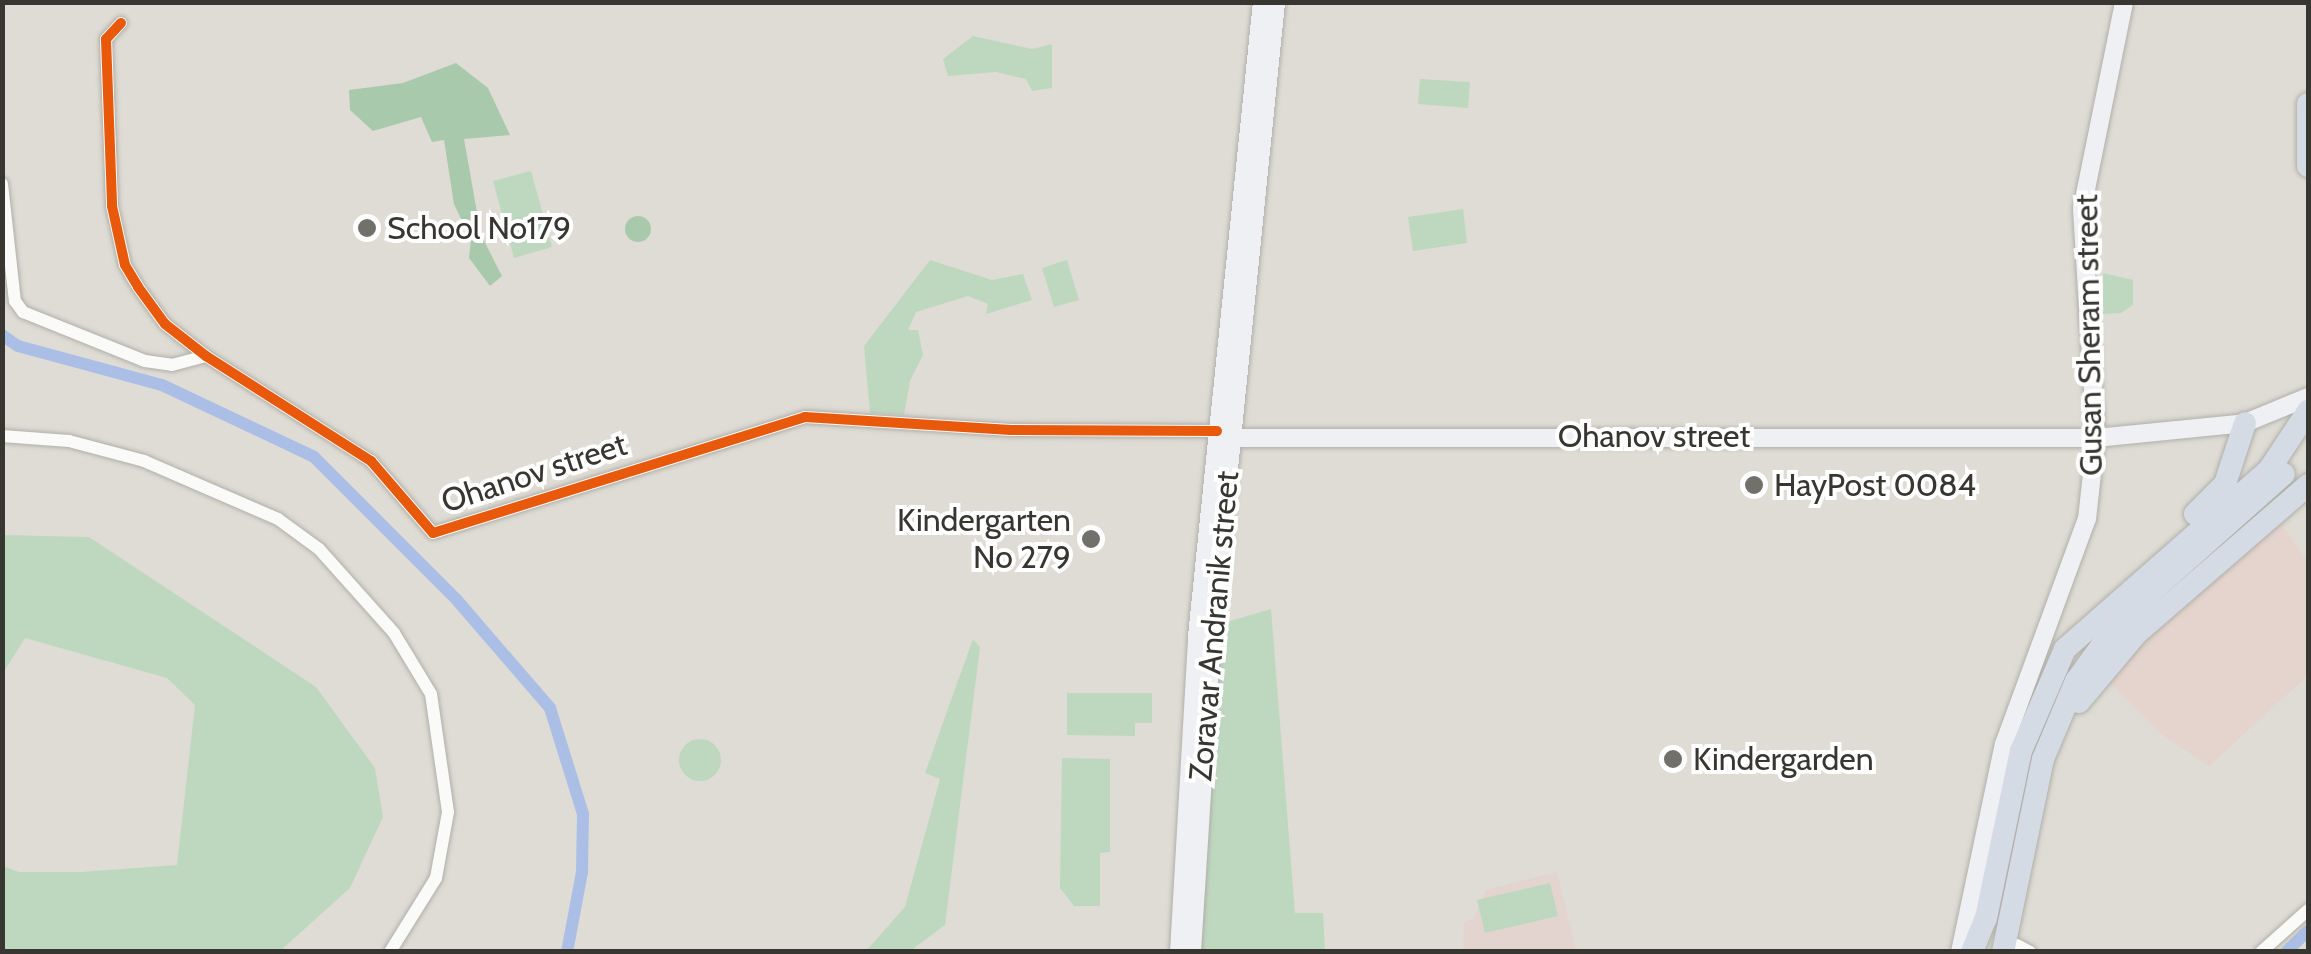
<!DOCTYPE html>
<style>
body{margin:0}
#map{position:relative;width:2311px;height:954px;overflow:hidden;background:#dedcd4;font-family:Cabin,sans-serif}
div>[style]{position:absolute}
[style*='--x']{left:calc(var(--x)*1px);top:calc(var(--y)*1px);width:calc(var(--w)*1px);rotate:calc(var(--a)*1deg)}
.education>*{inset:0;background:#e4d4cf}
.medical>*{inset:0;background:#e4d4cd}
.green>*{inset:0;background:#bed8bf}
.round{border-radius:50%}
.forest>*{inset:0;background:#a9c9ac}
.canal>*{height:12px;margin:-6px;padding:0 6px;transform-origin:6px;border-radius:6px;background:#abbfe6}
.roads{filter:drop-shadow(0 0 2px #b0afa9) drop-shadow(0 0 2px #b0afa9)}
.street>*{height:12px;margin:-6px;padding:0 6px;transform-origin:6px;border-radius:6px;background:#fafaf9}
.secondary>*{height:18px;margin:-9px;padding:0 9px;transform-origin:9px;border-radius:9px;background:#eff0f3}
.highway>*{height:22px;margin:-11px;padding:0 11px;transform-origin:11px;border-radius:11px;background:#d5dbe5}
.cycleway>*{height:10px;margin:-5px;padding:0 5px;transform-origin:5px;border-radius:5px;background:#e8590c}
.dots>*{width:28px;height:28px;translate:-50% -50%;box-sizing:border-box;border:5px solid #fff;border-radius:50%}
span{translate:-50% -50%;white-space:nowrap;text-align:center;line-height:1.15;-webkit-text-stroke:8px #fff;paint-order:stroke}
.poi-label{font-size:32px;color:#373631}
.left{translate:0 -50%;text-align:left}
.right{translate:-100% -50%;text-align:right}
.street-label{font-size:32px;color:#373631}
.frame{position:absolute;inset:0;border:5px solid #373631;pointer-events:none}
</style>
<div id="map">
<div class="education">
<i style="clip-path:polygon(1557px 872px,1576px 951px,1463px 952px,1464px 922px,1474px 918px,1486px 890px)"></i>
</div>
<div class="medical">
<i style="clip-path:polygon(2278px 519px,2308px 562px,2308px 675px,2209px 766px,2161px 734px,2108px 681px,2151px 629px)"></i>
</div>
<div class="green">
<i style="clip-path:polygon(973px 36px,1032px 49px,1052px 44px,1052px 88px,1032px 91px,1026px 79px,996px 72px,948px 76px,943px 59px)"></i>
<i style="clip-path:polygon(1420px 79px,1470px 82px,1468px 108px,1418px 104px)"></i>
<i style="clip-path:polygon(531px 171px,552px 247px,514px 258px,493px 181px)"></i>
<i style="clip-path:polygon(1463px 209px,1467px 243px,1413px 251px,1408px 217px)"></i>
<i style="clip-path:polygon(930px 260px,992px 280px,1023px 274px,1032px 300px,986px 314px,988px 304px,968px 296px,916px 312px,908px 330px,918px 330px,923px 355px,910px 381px,904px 415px,870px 413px,864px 346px)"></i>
<i style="clip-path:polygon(1067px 260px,1079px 300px,1054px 307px,1042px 268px)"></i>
<i style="clip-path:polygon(2103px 273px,2133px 280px,2133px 305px,2121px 313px,2103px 314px)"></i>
<i style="clip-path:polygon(3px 535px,89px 537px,316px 687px,375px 768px,383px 817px,350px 888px,280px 951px,3px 951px,3px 866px,19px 872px,81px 872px,177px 865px,195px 705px,167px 678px,25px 638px,3px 673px)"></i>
<i style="clip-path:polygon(1271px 609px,1295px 913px,1323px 913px,1325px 951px,1193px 952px,1220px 624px)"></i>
<i style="clip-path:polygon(973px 639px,980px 647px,945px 925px,910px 951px,866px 951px,905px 907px,940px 779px,925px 773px)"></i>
<i style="clip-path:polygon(1067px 693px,1152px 693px,1152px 723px,1135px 723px,1135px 736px,1067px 735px)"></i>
<i class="round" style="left:679px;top:739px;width:42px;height:42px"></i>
<i style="clip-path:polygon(1062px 758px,1110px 759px,1110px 852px,1100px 853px,1100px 906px,1074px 906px,1060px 888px)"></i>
<i style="clip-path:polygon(1550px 883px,1558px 916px,1485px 933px,1477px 900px)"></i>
</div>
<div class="forest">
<i style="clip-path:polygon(456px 63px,488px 88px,510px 135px,464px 139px,481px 235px,502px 276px,490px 286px,469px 258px,471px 240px,454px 204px,444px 140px,432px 142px,421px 117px,373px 131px,350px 110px,349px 90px,403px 83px)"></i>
<i class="round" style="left:625px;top:216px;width:26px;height:26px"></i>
</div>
<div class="canal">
<i style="--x:2;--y:335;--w:19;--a:35"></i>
<i style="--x:18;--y:346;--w:149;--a:15.2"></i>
<i style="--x:162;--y:385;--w:168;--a:25.3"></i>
<i style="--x:314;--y:457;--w:201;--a:45"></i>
<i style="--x:456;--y:599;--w:144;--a:49.2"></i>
<i style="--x:550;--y:708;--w:111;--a:72.7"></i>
<i style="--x:583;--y:814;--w:58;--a:91"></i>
<i style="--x:582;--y:872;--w:81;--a:100.6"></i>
<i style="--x:2286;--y:952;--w:30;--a:-44"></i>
</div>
<div class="roads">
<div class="street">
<i style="--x:121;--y:23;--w:22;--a:133"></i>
<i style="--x:106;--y:39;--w:167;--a:87.9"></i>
<i style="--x:112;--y:206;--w:60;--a:77.6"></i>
<i style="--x:125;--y:265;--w:26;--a:59"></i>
<i style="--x:138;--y:287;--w:46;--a:53.9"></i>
<i style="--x:165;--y:324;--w:52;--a:38"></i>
<i style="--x:206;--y:356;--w:196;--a:32.5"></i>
<i style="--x:371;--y:461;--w:95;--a:49.3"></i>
<i style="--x:433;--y:533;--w:390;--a:-17.3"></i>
<i style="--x:805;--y:417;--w:206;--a:3.6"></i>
<i style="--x:1011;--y:430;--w:206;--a:0.3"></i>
<i style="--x:2;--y:184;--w:118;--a:83.7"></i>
<i style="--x:15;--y:301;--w:14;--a:54"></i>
<i style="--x:23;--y:312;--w:131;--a:21.9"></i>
<i style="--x:145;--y:361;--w:27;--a:8"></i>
<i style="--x:172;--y:365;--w:35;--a:-15"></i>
<i style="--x:2;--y:436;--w:67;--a:4.3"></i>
<i style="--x:69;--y:441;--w:78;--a:14.9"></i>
<i style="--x:144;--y:461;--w:146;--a:23.4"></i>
<i style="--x:278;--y:519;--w:51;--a:36.2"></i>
<i style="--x:319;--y:549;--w:113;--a:48.2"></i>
<i style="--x:394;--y:633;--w:71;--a:58.8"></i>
<i style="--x:431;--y:694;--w:119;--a:81.8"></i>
<i style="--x:448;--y:812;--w:67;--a:100.3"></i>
<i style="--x:436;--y:878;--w:87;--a:121.9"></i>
<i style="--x:2017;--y:945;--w:15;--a:28"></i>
<i style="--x:2261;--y:952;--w:63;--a:-41.8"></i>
</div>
<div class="secondary">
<i style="--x:1217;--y:438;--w:879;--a:0"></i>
<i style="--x:2096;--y:438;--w:150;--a:-5.7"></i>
<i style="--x:2245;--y:423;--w:68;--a:-22.4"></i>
<i style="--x:1179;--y:952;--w:317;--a:-86.7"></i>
<i style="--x:1197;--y:636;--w:637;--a:-84.15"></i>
<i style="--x:1192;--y:952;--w:316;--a:-86.4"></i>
<i style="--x:1212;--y:637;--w:638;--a:-84.24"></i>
<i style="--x:1960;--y:952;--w:213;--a:-78.1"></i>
<i style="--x:2004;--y:744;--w:240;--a:-69.8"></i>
<i style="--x:2087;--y:519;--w:81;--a:-83.7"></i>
<i style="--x:2096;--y:438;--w:229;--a:-93.5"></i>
<i style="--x:2082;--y:209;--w:211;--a:-78.5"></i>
</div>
<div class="highway">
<i style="--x:2308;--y:104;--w:62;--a:90"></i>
<i style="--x:2195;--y:514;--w:42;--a:-45"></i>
<i style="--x:2225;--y:484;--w:64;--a:-71.8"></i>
<i style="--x:2079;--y:702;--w:89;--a:-50"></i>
<i style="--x:2136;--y:634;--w:228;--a:-40.9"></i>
<i style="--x:1972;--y:952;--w:37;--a:-68"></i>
<i style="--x:1986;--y:918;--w:171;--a:-78.2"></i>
<i style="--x:2021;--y:751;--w:111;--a:-66.7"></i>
<i style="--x:2065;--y:649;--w:271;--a:-41.3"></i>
<i style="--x:2269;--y:470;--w:71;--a:-56.5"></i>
<i style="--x:2003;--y:952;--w:197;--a:-78.3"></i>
<i style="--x:2043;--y:759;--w:85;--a:-67.1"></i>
<i style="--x:2076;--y:681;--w:77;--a:-54"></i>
<i style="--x:2121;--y:619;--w:218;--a:-41.7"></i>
</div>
</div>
<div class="cycleway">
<i style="--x:121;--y:23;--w:22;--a:133"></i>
<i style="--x:106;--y:39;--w:167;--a:87.9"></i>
<i style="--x:112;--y:206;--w:60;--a:77.6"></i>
<i style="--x:125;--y:265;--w:26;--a:59"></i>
<i style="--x:138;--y:287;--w:46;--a:53.9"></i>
<i style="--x:165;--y:324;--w:52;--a:38"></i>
<i style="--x:206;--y:356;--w:196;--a:32.5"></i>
<i style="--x:371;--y:461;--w:95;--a:49.3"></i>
<i style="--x:433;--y:533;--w:390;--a:-17.3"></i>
<i style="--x:805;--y:417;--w:206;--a:3.6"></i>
<i style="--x:1011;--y:430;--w:206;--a:0.3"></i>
</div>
<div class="dots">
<i style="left:367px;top:228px;background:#71706a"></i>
<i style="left:1754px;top:485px;background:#71706a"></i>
<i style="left:1091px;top:539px;background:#71706a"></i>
<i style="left:1673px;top:759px;background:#71706a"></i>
</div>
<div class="poi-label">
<span class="left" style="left:387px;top:228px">School No179</span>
<span class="left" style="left:1774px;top:485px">HayPost 0084</span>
<span class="right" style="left:1071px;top:539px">Kindergarten<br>No 279</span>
<span class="left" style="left:1693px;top:759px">Kindergarden</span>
</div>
<div class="street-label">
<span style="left:2089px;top:335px;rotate:-91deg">Gusan Sheram street</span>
<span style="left:1654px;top:436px">Ohanov street</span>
<span style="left:534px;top:473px;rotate:-18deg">Ohanov street</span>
<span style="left:1214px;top:626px;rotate:-85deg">Zoravar Andranik street</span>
</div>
<div class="frame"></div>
</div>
